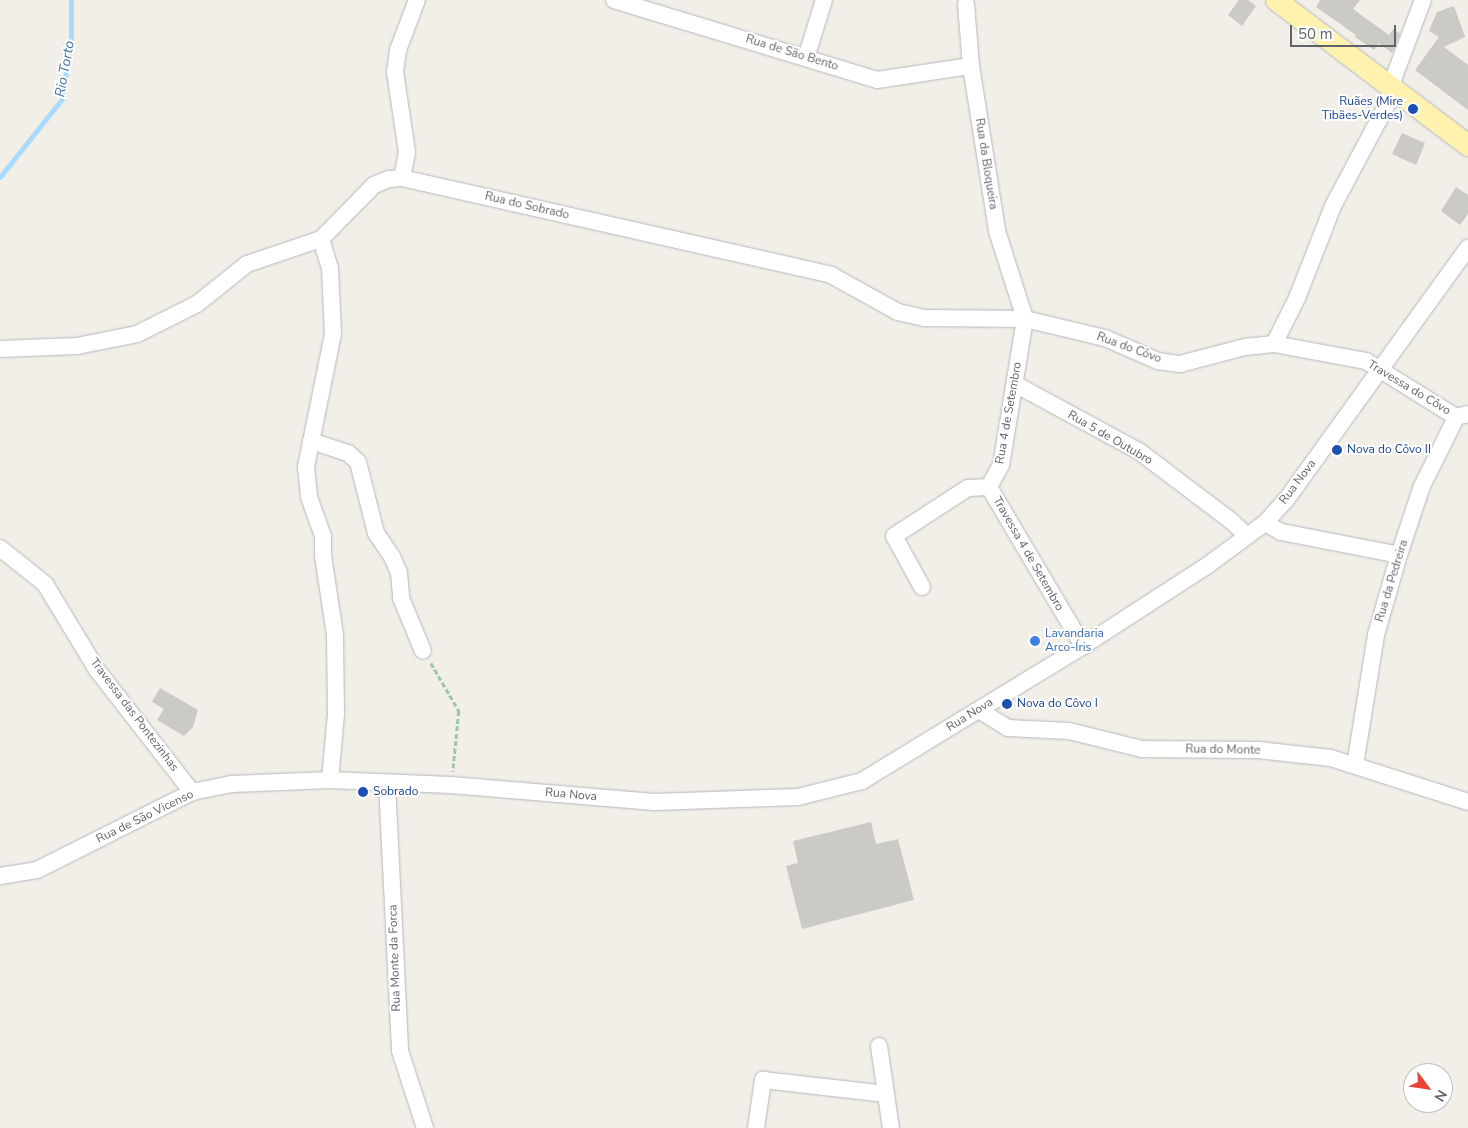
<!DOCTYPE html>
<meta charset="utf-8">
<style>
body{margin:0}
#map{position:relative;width:1468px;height:1128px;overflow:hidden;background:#f1efe8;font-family:"Nunito Sans",sans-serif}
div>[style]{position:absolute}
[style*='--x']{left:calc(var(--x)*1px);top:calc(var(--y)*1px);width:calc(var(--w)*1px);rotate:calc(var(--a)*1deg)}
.stream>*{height:4.5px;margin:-2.25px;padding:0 2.25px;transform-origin:2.25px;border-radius:2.25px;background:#aadaff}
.building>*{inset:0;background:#cccac5}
.path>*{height:2.5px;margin-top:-1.25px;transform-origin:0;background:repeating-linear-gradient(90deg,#9cc7a9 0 5px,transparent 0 7.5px)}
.roads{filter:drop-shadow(0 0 1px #b5b8bc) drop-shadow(0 0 1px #b5b8bc)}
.minor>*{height:16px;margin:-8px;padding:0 8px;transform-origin:8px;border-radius:8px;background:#fff}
.major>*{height:21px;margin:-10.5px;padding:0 10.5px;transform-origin:10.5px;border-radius:10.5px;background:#fff2af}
.dots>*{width:14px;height:14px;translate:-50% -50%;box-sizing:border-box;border:2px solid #fff;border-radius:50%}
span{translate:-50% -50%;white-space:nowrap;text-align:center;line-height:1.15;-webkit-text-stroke:4px #fff;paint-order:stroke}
.street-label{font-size:12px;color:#5f6368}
.transit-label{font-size:12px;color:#164399}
.right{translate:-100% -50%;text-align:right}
.left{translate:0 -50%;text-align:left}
.shop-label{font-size:12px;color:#366cbe}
.water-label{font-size:14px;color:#4174aa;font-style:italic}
.north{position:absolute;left:1403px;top:1063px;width:50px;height:50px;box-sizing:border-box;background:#fff;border:1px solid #bfc1c3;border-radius:50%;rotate:121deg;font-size:14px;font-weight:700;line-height:20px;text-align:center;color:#5f6368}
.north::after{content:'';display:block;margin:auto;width:18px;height:22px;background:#ea4335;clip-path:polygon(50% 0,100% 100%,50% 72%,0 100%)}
.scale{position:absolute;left:1290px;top:25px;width:106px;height:22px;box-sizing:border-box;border:2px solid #5f6368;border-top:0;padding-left:6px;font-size:15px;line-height:18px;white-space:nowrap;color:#5f6368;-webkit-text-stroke:4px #fff;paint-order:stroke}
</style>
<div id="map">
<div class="stream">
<i style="--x:0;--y:177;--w:100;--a:-51.5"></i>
<i style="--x:62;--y:99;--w:61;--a:-81.5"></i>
<i style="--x:71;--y:39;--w:39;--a:-90"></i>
</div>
<div class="building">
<i style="clip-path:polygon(1239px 0,1248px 0,1256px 6px,1242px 26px,1228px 15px)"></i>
<i style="clip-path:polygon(1320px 0,1360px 0,1353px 9px,1389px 35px,1393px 29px,1400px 34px,1392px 53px,1379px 43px,1374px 50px,1355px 37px,1356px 35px,1316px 7px)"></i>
<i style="clip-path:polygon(1454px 6px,1465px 37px,1444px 47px,1468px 65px,1468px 110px,1415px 70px,1439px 37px,1429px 31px,1437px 12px)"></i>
<i style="clip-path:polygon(1402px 133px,1425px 143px,1416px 165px,1392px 154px)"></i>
<i style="clip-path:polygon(1456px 187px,1468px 195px,1468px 214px,1460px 225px,1441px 211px)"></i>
<i style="clip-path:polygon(160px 688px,198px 710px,193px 727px,184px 736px,157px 720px,164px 709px,152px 702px)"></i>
<i style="clip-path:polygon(871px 822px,876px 844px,898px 839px,914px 900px,802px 929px,786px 866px,798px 863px,793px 841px)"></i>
</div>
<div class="path">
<i style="--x:431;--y:663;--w:56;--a:59.7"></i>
<i style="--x:459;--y:711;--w:61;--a:95.6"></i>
</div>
<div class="roads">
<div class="minor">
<i style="--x:614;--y:0;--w:275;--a:16.9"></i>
<i style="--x:877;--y:80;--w:95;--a:-8.5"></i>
<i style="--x:966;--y:4;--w:62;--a:85.4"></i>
<i style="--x:971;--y:66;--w:167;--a:81"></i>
<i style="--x:997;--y:231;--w:92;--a:72.3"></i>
<i style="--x:1025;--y:319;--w:148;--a:99.3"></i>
<i style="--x:1001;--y:465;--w:25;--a:119"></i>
<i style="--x:806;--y:58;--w:61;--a:-72.8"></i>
<i style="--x:402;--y:178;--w:26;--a:-79"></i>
<i style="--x:407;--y:152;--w:81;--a:-98.5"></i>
<i style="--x:395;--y:72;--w:22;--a:-82"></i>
<i style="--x:398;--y:50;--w:53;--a:-69.2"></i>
<i style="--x:321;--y:239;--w:30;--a:73"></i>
<i style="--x:330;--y:268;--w:66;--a:87.4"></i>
<i style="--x:333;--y:334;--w:136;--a:101.5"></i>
<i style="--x:306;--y:467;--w:30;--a:84"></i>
<i style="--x:309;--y:497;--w:41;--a:70.3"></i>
<i style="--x:323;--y:536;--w:20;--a:90"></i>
<i style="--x:323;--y:556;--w:79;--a:81.3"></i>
<i style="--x:335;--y:634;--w:80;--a:89.3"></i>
<i style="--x:336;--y:714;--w:66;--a:95.2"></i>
<i style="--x:1274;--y:344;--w:94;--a:10.5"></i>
<i style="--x:1366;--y:361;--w:106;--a:31.9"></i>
<i style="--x:0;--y:349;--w:77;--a:-2.2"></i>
<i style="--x:77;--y:346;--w:61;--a:-11.3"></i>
<i style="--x:137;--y:334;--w:67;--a:-26.6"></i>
<i style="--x:197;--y:304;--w:64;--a:-38.7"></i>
<i style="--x:247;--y:264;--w:78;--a:-18.7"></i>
<i style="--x:321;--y:239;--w:76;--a:-45.5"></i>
<i style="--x:374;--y:185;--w:16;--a:-22"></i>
<i style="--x:389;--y:179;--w:13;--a:-4"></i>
<i style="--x:402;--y:178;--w:440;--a:12.7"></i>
<i style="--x:831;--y:275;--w:77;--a:28.9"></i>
<i style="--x:898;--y:312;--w:28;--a:13"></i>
<i style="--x:925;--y:318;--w:100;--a:0.6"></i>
<i style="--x:1025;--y:319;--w:82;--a:13.4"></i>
<i style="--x:1105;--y:338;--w:58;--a:23.5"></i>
<i style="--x:1158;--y:361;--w:22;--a:8"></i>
<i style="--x:1180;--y:364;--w:67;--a:-14.7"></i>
<i style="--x:1245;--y:347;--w:29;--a:-6"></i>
<i style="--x:1274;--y:344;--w:51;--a:-63.4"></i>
<i style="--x:1297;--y:298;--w:99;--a:-68.6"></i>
<i style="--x:1333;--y:206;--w:121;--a:-62"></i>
<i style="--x:1390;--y:99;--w:22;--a:-80"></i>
<i style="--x:1394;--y:77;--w:82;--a:-69.4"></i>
<i style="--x:1015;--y:384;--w:142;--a:28.5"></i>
<i style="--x:1140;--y:452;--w:113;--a:37.1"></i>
<i style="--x:1230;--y:520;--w:23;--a:43"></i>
<i style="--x:311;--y:441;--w:39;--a:18"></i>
<i style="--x:348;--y:453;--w:13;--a:42"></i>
<i style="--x:358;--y:462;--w:73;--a:75.8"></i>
<i style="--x:376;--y:533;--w:29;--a:56"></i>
<i style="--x:392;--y:557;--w:17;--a:66"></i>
<i style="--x:399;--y:573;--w:25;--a:85"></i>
<i style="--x:401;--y:598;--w:57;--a:67.5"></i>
<i style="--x:989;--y:487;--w:185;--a:59.4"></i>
<i style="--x:1265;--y:523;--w:18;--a:29"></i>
<i style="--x:1281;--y:532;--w:120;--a:11"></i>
<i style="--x:0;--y:548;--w:58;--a:38.7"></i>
<i style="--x:45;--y:584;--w:100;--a:58.8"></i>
<i style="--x:97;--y:670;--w:155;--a:52.1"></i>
<i style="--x:922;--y:587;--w:58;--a:-118.8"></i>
<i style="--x:894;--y:536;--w:88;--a:-33"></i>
<i style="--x:968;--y:488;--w:21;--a:-3"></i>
<i style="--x:979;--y:710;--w:34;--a:32"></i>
<i style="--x:1008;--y:728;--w:61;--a:2.8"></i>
<i style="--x:1069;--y:731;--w:75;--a:13.9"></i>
<i style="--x:1142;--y:749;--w:116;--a:0.5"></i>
<i style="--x:1258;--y:750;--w:73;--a:6.3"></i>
<i style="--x:1331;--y:758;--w:144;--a:17.8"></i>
<i style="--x:1355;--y:765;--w:132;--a:-80.8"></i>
<i style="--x:1376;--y:635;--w:83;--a:-74"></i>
<i style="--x:1399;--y:555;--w:73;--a:-71.6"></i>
<i style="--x:1422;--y:486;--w:49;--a:-63.4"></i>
<i style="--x:1444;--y:442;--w:28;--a:-64"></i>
<i style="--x:1456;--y:417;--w:12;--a:-14"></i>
<i style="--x:387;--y:783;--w:268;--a:87.2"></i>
<i style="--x:400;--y:1051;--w:81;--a:72"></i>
<i style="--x:0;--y:876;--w:37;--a:-9"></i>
<i style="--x:37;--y:870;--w:174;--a:-26.7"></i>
<i style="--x:192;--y:792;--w:41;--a:-11.3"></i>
<i style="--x:232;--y:784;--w:98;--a:-2.3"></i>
<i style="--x:330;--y:780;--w:121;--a:2.4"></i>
<i style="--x:451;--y:785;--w:204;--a:4.8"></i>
<i style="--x:654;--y:802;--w:144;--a:-2"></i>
<i style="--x:798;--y:797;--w:66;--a:-14"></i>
<i style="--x:862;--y:781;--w:259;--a:-31.4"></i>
<i style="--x:1083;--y:646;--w:149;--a:-32.9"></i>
<i style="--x:1208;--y:565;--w:71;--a:-36.4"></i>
<i style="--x:1265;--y:523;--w:31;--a:-48"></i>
<i style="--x:1286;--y:500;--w:311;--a:-54.2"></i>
<i style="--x:879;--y:1046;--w:83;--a:81.7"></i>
<i style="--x:756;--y:1128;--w:49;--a:-81.7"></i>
<i style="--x:763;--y:1080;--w:124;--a:6.5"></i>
</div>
<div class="major">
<i style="--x:1276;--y:0;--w:241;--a:37.1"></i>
</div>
</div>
<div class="dots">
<i style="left:1413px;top:109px;background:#1a4fb4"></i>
<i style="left:1337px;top:450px;background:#1a4fb4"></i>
<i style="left:1035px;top:641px;background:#3f7fe0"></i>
<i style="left:1007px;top:704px;background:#1a4fb4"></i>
<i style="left:363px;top:792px;background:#1a4fb4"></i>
</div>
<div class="street-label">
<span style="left:792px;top:53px;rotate:17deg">Rua de São Bento</span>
<span style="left:986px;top:164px;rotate:81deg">Rua da Bloqueira</span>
<span style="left:527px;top:206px;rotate:13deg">Rua do Sobrado</span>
<span style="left:1129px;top:348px;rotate:20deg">Rua do Côvo</span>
<span style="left:1409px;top:388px;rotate:31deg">Travessa do Côvo</span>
<span style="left:1009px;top:413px;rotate:-80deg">Rua 4 de Setembro</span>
<span style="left:1110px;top:438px;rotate:30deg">Rua 5 de Outubro</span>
<span style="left:1298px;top:482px;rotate:-53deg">Rua Nova</span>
<span style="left:1028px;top:554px;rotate:60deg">Travessa 4 de Setembro</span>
<span style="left:1392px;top:581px;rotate:-73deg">Rua da Pedreira</span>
<span style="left:134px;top:715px;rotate:53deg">Travessa das Pontezinhas</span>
<span style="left:970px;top:715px;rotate:-32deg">Rua Nova</span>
<span style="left:1223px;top:750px;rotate:1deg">Rua do Monte</span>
<span style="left:571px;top:795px;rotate:5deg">Rua Nova</span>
<span style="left:145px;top:817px;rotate:-26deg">Rua de São Vicenso</span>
<span style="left:395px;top:958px;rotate:-92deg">Rua Monte da Forca</span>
</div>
<div class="transit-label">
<span class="right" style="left:1403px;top:109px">Ruães (Mire<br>Tibães-Verdes)</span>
<span class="left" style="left:1347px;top:450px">Nova do Côvo II</span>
<span class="left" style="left:1017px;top:704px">Nova do Côvo I</span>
<span class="left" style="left:373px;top:792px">Sobrado</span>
</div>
<div class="shop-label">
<span class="left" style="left:1045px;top:641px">Lavandaria<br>Arco-Íris</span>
</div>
<div class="water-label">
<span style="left:65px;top:69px;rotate:-80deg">Rio Torto</span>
</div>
<div class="north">N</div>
<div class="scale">50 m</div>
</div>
